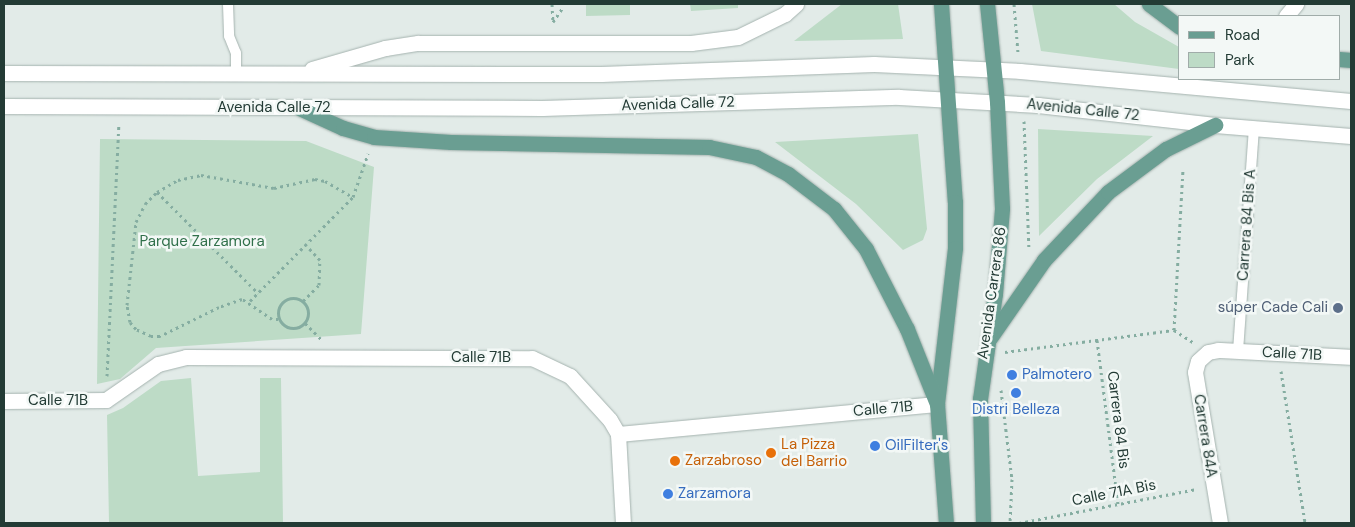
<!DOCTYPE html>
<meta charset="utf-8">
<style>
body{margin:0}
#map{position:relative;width:1355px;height:527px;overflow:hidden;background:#e2ebe8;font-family:"DM Sans",sans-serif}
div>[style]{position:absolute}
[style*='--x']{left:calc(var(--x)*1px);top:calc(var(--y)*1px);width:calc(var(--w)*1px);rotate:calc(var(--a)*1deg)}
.green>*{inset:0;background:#bddbc6}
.path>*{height:3px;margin-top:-1.5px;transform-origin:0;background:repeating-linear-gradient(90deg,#85ada1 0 2.5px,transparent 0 6.5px)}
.path>.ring{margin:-1.5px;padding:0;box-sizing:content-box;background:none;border:3px solid #85ada1;border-radius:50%}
.roads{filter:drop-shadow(0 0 1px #a5b3af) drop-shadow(0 0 1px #a5b3af)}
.lane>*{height:10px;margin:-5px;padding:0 5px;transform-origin:5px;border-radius:5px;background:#fff}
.street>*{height:15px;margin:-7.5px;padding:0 7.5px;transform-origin:7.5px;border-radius:7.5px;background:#fff}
.secondary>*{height:15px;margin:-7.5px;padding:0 7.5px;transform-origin:7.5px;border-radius:7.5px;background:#fff}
.primary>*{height:15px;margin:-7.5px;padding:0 7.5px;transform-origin:7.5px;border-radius:7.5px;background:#6a9e92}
.dots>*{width:14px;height:14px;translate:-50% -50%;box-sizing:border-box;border:2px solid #f3f8f6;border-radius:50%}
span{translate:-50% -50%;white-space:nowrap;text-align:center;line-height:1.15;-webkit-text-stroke:5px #f3f8f6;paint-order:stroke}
.street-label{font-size:15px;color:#233b35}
.park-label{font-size:15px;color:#30704a}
.service-label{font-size:15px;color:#4e5e75}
.right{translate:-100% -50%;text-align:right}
.shop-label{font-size:15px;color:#366cbe}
.left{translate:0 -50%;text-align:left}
.food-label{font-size:15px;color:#c56008}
.frame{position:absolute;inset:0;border:5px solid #233b35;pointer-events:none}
.legend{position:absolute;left:1178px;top:15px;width:162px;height:65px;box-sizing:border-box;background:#f3f8f6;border:1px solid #a0aca9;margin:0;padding:6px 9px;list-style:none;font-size:15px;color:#233b35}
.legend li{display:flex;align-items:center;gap:10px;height:25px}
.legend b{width:25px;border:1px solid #a0aca9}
</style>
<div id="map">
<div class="green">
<i style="clip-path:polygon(586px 4px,630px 4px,630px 15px,586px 16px)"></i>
<i style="clip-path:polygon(690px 4px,738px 4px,738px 8px,691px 11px)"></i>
<i style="clip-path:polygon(842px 4px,898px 4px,903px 39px,794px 41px)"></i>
<i style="clip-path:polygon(1032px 4px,1114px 4px,1135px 22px,1179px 47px,1179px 69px,1041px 51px)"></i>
<i style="clip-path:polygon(1038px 129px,1153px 136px,1097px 179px,1039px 236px)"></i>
<i style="clip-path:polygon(918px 134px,927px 229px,923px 240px,903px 250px,856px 204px,775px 142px)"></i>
<i style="clip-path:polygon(100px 139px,306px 141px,374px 167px,361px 334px,156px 348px,120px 379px,97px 384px)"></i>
<i style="clip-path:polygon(191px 378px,198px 476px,260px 472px,260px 378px,281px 378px,283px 523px,109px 523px,107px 415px,123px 408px,161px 381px)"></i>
</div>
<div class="path">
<i style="--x:552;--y:4;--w:18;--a:87"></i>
<i style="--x:553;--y:22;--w:18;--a:-56"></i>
<i style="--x:1014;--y:4;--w:49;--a:85.3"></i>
<i style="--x:1024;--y:121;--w:129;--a:87.8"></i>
<i style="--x:157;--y:192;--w:143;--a:45"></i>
<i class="ring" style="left:278px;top:298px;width:27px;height:27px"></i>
<i style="--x:250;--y:301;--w:146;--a:-45.3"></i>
<i style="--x:353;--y:197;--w:46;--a:-70.8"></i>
<i style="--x:303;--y:301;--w:23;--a:-45"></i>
<i style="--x:319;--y:285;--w:25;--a:-88"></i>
<i style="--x:320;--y:260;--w:22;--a:-133"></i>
<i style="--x:278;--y:319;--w:6;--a:180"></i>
<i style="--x:272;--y:319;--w:36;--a:-146"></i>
<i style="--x:242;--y:299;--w:24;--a:161"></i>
<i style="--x:219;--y:307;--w:66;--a:153.8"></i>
<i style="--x:160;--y:336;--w:9;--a:180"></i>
<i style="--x:151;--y:336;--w:17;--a:-155"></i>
<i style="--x:136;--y:329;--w:9;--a:-131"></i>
<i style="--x:130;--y:322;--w:17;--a:-100"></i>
<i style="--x:127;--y:305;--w:83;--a:-83.8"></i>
<i style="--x:136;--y:222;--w:20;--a:-63"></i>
<i style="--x:145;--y:204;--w:17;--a:-45"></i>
<i style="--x:157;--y:192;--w:24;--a:-30"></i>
<i style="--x:178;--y:180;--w:24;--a:-12"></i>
<i style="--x:201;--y:175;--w:74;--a:10.1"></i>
<i style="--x:274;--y:188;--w:42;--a:-12.4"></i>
<i style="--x:315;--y:179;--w:10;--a:11"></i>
<i style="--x:325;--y:181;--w:32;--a:30"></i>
<i style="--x:305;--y:323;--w:24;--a:45"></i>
<i style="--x:1174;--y:330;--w:160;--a:-86.8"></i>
<i style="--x:1097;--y:340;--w:165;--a:82.7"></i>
<i style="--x:1005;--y:352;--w:170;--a:-7.4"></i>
<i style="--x:1174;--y:330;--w:24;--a:33"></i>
<i style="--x:1281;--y:371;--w:154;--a:81"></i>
<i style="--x:107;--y:376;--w:253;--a:-87.3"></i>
<i style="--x:1001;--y:390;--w:90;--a:83"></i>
<i style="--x:1012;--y:479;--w:44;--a:92.6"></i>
<i style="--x:1019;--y:523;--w:181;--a:-10.8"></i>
</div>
<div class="roads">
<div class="lane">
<i style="--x:228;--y:4;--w:32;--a:88"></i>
<i style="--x:229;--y:36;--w:18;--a:68"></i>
<i style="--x:236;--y:53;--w:20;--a:90"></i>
<i style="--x:1238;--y:351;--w:224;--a:-85.9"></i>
</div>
<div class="street">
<i style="--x:1286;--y:16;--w:16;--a:-50"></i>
<i style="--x:4;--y:401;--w:102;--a:-0.6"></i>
<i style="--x:106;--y:400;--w:63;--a:-34.7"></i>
<i style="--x:158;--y:364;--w:29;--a:-14"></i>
<i style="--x:186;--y:357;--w:346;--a:0.2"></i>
<i style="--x:532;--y:358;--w:42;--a:25.3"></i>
<i style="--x:570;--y:376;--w:59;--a:47.7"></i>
<i style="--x:610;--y:420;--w:16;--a:60"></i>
<i style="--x:618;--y:434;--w:89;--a:86.8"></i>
<i style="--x:618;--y:434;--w:320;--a:-5.4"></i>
<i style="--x:1220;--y:523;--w:153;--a:-99.4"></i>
<i style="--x:1195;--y:372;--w:11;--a:-75"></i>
<i style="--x:1198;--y:361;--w:13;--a:-42"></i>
<i style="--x:1208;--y:352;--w:10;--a:-11"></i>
<i style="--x:1218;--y:350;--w:133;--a:3"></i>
</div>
<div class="secondary">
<i style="--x:312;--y:69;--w:76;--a:-16"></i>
<i style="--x:385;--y:48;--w:33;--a:-9"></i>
<i style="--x:418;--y:43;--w:273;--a:0"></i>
<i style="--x:691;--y:43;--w:47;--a:-7.3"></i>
<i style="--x:738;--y:37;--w:52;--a:-26.1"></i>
<i style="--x:785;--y:14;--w:15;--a:-42"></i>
<i style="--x:4;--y:73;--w:597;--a:0.1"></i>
<i style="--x:601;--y:74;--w:273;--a:-2.1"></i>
<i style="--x:874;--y:64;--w:146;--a:2.7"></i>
<i style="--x:1020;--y:71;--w:332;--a:5.2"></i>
<i style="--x:4;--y:106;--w:538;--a:0.21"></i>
<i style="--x:542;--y:108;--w:357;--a:-1.8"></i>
<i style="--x:899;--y:97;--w:139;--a:3.3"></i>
<i style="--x:1038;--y:105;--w:178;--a:6.4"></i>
<i style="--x:1215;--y:125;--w:136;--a:4.6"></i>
</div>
<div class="primary">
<i style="--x:941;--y:4;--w:198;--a:86"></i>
<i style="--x:955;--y:202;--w:46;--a:90"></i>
<i style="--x:955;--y:248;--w:157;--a:96.6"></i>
<i style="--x:937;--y:404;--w:119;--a:85.7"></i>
<i style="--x:1149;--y:4;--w:38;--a:37"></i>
<i style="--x:1339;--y:59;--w:12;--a:5"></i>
<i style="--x:299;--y:108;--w:48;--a:24.4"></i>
<i style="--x:343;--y:128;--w:32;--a:16"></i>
<i style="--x:374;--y:137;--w:77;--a:3.7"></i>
<i style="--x:451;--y:142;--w:258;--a:1.1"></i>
<i style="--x:709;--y:147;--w:48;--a:12"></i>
<i style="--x:756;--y:157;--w:36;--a:28"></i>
<i style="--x:788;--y:174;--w:58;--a:37.3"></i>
<i style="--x:834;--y:209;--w:51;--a:51.3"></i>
<i style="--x:866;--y:249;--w:90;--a:62.9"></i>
<i style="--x:907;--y:329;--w:81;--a:68.2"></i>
<i style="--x:990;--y:338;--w:95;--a:-55.3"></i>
<i style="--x:1044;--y:260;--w:93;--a:-46.7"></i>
<i style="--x:1108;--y:192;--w:72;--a:-36.6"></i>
<i style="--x:1166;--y:149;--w:55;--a:-26.1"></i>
<i style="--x:983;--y:523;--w:124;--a:-91.4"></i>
<i style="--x:980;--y:399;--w:106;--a:-81.9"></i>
<i style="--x:995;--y:294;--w:86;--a:-85.3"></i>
<i style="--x:1002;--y:208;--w:106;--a:-92.7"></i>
<i style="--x:997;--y:102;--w:99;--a:-95.8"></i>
</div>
</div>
<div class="dots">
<i style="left:1338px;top:308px;background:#5c6f8a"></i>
<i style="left:1012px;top:375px;background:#3f7fe0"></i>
<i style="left:1016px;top:393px;background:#3f7fe0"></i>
<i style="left:875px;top:446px;background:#3f7fe0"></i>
<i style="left:771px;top:453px;background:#e8710a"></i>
<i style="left:675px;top:461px;background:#e8710a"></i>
<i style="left:668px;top:494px;background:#3f7fe0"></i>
</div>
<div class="street-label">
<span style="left:678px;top:104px;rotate:-2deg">Avenida Calle 72</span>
<span style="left:274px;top:108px">Avenida Calle 72</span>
<span style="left:1083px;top:110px;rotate:6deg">Avenida Calle 72</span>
<span style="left:1247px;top:225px;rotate:-86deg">Carrera 84 Bis A</span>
<span style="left:992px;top:293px;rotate:-82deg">Avenida Carrera 86</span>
<span style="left:1292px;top:354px;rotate:3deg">Calle 71B</span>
<span style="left:481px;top:358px">Calle 71B</span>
<span style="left:58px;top:401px">Calle 71B</span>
<span style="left:883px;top:409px;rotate:-5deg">Calle 71B</span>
<span style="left:1118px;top:420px;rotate:83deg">Carrera 84 Bis</span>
<span style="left:1205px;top:436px;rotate:81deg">Carrera 84A</span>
<span style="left:1114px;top:493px;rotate:-11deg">Calle 71A Bis</span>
</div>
<div class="park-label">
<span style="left:202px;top:242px">Parque Zarzamora</span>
</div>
<div class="service-label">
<span class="right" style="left:1328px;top:308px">súper Cade Cali</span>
</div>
<div class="shop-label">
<span class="left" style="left:1022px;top:375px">Palmotero</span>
<span style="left:1016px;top:410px">Distri Belleza</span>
<span class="left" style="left:885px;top:446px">OilFilter's</span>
<span class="left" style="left:678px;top:494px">Zarzamora</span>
</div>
<div class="food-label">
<span class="left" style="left:781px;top:453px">La Pizza<br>del Barrio</span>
<span class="left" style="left:685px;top:461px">Zarzabroso</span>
</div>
<div class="frame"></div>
<ul class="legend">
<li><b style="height:6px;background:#6a9e92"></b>Road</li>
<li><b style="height:14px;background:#bddbc6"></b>Park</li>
</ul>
</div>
